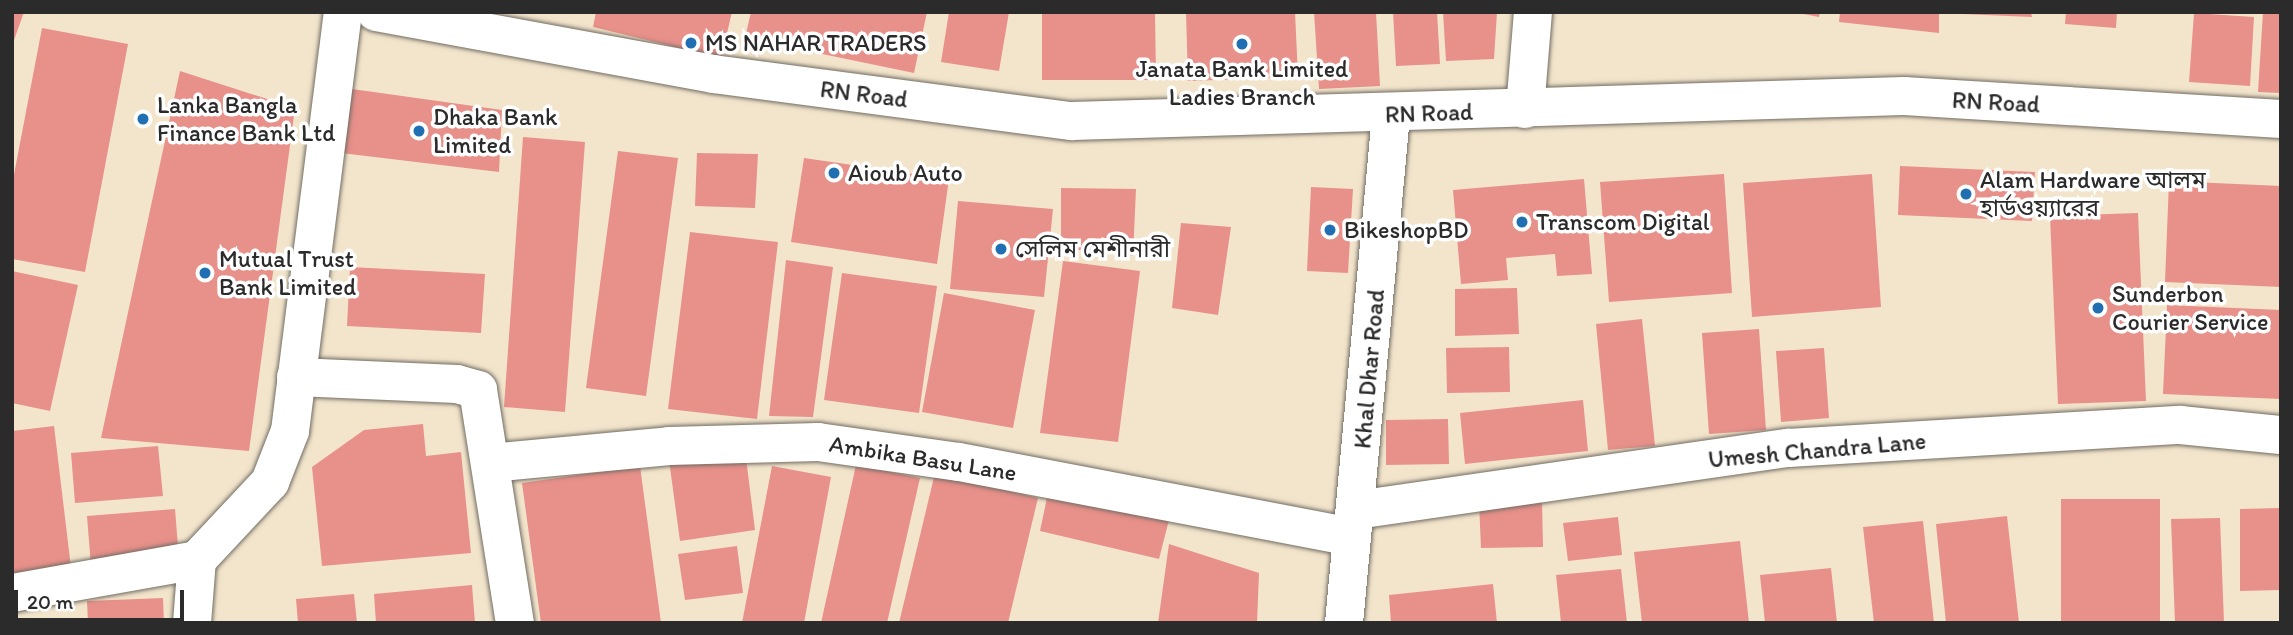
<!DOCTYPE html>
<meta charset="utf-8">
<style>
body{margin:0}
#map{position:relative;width:2293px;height:635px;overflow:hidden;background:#f3e5cc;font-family:Itim,"Noto Sans Bengali",sans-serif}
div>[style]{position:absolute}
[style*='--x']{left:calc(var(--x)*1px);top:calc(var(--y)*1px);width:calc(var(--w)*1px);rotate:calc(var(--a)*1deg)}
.building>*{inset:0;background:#e8908a}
.roads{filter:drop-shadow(0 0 2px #716c63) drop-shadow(0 0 2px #716c63)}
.minor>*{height:38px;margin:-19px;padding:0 19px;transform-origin:19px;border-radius:19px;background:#fff}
.tertiary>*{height:38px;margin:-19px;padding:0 19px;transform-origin:19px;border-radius:19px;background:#fff}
.trunk>*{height:38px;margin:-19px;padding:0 19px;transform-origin:19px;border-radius:19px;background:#fff}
.dots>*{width:19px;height:19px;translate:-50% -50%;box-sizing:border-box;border:4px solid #fff;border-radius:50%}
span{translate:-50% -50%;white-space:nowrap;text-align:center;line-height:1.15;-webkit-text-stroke:7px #fff;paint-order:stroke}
.poi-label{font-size:24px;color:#2b2b2b}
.left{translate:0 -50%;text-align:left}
.street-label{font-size:24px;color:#2b2b2b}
.frame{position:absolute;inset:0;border:14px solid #2b2b2b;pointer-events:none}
.scale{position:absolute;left:14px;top:590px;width:170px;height:32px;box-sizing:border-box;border:4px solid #2b2b2b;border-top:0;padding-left:9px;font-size:21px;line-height:24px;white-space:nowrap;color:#2b2b2b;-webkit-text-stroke:5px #fff;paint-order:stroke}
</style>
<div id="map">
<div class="building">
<i style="clip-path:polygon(12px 12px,24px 12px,13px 43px,12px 43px)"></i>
<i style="clip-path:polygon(596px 12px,732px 12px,721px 58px,593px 27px)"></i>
<i style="clip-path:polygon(751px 12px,927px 12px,914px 73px,745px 38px)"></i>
<i style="clip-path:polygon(949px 12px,1009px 12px,999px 71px,941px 62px)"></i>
<i style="clip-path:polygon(1042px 12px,1155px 12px,1156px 80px,1042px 80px)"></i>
<i style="clip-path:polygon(1186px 12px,1295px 12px,1298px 77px,1188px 81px)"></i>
<i style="clip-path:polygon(1314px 12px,1376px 12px,1380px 86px,1319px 89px)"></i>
<i style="clip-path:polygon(1393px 12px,1437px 12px,1440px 64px,1396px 66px)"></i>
<i style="clip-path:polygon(1443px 12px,1497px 12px,1494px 59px,1446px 61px)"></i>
<i style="clip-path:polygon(1793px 12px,1820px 12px,1819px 17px)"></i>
<i style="clip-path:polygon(1840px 12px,1939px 12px,1939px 33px,1839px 22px)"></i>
<i style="clip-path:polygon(1962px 12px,2031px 12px,2032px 17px,1962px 14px)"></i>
<i style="clip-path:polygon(2066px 12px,2117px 12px,2116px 28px,2065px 24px)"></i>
<i style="clip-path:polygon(2263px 12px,2281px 12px,2281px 93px,2258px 92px)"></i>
<i style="clip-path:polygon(2194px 13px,2254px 17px,2250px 86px,2189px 82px)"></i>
<i style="clip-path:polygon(42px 28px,128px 44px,85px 272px,12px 259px,12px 185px)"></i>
<i style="clip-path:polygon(180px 71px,295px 108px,249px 451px,101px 438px)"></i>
<i style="clip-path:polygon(345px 88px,502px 110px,499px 172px,333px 152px)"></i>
<i style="clip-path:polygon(523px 137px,585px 142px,565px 412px,504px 407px)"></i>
<i style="clip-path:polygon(618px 151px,678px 158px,646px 396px,586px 388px)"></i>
<i style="clip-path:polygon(697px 153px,758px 154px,755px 208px,695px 206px)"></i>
<i style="clip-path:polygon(804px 158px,949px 179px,937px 264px,791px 242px)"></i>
<i style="clip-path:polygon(1900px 166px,2035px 172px,2032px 221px,1898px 215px)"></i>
<i style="clip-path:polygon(1724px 174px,1732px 293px,1609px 302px,1600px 182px)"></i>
<i style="clip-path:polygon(1872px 174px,1881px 307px,1752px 317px,1743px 183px)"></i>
<i style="clip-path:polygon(1584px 179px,1592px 274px,1557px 276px,1555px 254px,1506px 258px,1508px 280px,1461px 284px,1453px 190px)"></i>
<i style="clip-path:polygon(2169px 181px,2281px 186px,2281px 287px,2165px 282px)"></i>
<i style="clip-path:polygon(1311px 187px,1353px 189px,1348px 273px,1307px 271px)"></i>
<i style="clip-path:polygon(1061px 188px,1136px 189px,1133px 256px,1061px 248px)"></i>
<i style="clip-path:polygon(958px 201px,1053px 209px,1044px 297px,950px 289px)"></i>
<i style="clip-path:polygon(2138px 213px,2146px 401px,2058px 404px,2050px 216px)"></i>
<i style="clip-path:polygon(1181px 223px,1231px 227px,1218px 315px,1172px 308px)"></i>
<i style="clip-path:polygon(690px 232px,778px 242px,757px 419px,668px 409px)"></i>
<i style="clip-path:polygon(786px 260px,833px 267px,813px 417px,769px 416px)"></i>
<i style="clip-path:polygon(1063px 261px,1140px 271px,1118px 442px,1040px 433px)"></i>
<i style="clip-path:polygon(350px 267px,485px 274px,481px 333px,347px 326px)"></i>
<i style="clip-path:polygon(12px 271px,78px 285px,50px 411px,12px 403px)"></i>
<i style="clip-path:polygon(842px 273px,937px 286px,919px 413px,824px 400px)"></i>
<i style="clip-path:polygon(1517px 288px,1519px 334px,1455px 336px,1455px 289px)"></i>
<i style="clip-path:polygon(944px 293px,1035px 310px,1013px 428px,922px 412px)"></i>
<i style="clip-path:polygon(2167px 305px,2281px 310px,2281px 399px,2163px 394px)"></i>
<i style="clip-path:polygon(1642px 319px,1655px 446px,1608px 450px,1596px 324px)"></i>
<i style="clip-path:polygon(1759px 329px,1766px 430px,1709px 434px,1702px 333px)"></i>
<i style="clip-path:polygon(1509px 347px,1510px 392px,1447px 393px,1446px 348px)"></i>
<i style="clip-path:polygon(1824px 348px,1829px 418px,1781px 422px,1776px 351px)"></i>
<i style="clip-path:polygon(1583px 400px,1588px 451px,1465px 464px,1460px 413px)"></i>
<i style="clip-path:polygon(1448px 419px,1449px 464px,1386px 465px,1386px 420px)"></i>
<i style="clip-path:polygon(423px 424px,426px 456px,461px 452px,471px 553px,322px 566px,312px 467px,364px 430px)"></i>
<i style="clip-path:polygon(54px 426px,72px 576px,12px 584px,12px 431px)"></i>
<i style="clip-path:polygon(158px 446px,163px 496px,75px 503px,71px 453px)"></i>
<i style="clip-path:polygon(745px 450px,755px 530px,680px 541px,669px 460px)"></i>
<i style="clip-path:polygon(856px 465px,920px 478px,887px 623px,821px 623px)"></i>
<i style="clip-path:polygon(640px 466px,661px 623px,541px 623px,522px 483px)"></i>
<i style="clip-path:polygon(772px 466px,831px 477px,804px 623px,742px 623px)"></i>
<i style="clip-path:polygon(935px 473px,1038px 498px,1008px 623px,899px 623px)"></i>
<i style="clip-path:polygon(1049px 488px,1170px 516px,1159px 559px,1040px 531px)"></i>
<i style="clip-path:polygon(2061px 499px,2160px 499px,2160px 623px,2061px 623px)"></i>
<i style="clip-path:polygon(1542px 500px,1543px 547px,1481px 548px,1479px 502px)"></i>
<i style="clip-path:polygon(2281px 508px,2281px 590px,2240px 591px,2240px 509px)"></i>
<i style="clip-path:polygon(175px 509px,179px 559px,91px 566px,87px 516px)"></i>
<i style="clip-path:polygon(2007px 516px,2019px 623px,1946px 623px,1936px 524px)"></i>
<i style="clip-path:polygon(1618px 517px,1622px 555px,1568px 561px,1563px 523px)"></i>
<i style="clip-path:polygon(2220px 518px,2224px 623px,2175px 623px,2171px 519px)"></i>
<i style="clip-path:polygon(1923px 521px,1934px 623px,1874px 623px,1863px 527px)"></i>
<i style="clip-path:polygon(1740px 541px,1749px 623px,1642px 623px,1634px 552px)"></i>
<i style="clip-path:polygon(1169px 544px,1259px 573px,1257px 623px,1158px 623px)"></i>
<i style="clip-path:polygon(737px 546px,743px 593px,685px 600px,678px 554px)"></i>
<i style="clip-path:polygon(1831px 568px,1837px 623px,1765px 623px,1760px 575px)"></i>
<i style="clip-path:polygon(1621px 569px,1627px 623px,1561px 623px,1556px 575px)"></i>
<i style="clip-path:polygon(1493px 584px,1497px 623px,1391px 623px,1389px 595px)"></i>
<i style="clip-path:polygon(472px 585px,475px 623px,376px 623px,374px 594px)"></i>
<i style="clip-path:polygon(354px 594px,357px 623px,298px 623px,296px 599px)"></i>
<i style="clip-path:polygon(163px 598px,164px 623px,88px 623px,87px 601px)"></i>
</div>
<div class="roads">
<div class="minor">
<i style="--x:1525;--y:109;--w:97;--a:-85.3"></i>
<i style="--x:296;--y:377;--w:161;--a:2.5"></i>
<i style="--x:457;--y:384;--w:22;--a:16"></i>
<i style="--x:478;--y:390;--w:236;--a:81"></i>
<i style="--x:490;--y:463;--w:180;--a:-5.4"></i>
<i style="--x:669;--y:446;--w:149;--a:-1.5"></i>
<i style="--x:818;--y:442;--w:142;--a:8.1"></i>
<i style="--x:959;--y:462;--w:399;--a:10.8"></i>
<i style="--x:1356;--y:510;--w:436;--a:-8.2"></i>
<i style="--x:1788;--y:448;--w:393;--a:-3.4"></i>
<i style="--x:2180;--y:425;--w:101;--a:5.7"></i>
<i style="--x:12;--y:593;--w:188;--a:-10.1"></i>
<i style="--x:197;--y:560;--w:107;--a:-46.9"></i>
<i style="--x:270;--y:482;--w:55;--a:-68.6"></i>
<i style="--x:290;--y:431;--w:422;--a:-82.8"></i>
<i style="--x:192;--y:623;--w:63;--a:-85.5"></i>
</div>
<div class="tertiary">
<i style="--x:1344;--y:623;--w:510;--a:-84.71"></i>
</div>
<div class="trunk">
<i style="--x:376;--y:12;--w:343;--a:10.4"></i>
<i style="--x:713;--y:74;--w:362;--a:7.5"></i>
<i style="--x:1072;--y:121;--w:832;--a:-1.72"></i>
<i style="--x:1904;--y:96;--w:378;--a:3.5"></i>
</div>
</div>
<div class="dots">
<i style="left:691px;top:43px;background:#1f6fb2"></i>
<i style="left:1242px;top:44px;background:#1f6fb2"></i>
<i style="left:143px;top:119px;background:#1f6fb2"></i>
<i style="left:419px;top:131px;background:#1f6fb2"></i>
<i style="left:834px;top:173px;background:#1f6fb2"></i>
<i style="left:1966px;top:194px;background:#1f6fb2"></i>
<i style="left:1522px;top:222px;background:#1f6fb2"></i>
<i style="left:1330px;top:230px;background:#1f6fb2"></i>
<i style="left:1001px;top:249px;background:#1f6fb2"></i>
<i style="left:205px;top:273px;background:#1f6fb2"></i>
<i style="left:2098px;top:308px;background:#1f6fb2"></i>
</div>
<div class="poi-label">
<span class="left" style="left:705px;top:43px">MS NAHAR TRADERS</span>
<span style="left:1242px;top:83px">Janata Bank Limited<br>Ladies Branch</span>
<span class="left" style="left:157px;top:119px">Lanka Bangla<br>Finance Bank Ltd</span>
<span class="left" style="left:433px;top:131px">Dhaka Bank<br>Limited</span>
<span class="left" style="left:848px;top:173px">Aioub Auto</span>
<span class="left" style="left:1980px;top:194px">Alam Hardware আলম<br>হার্ডওয়্যারের</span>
<span class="left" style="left:1536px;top:222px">Transcom Digital</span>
<span class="left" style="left:1344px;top:230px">BikeshopBD</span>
<span class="left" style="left:1015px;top:249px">সেলিম মেশীনারী</span>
<span class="left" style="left:219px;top:273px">Mutual Trust<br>Bank Limited</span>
<span class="left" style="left:2112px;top:308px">Sunderbon<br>Courier Service</span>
</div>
<div class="street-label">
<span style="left:864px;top:94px;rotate:7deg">RN Road</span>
<span style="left:1996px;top:102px;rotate:3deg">RN Road</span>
<span style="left:1429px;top:113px;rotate:-2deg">RN Road</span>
<span style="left:1369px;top:369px;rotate:-85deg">Khal Dhar Road</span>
<span style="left:1817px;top:450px;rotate:-5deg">Umesh Chandra Lane</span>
<span style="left:923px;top:458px;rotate:9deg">Ambika Basu Lane</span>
</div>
<div class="frame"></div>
<div class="scale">20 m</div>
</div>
